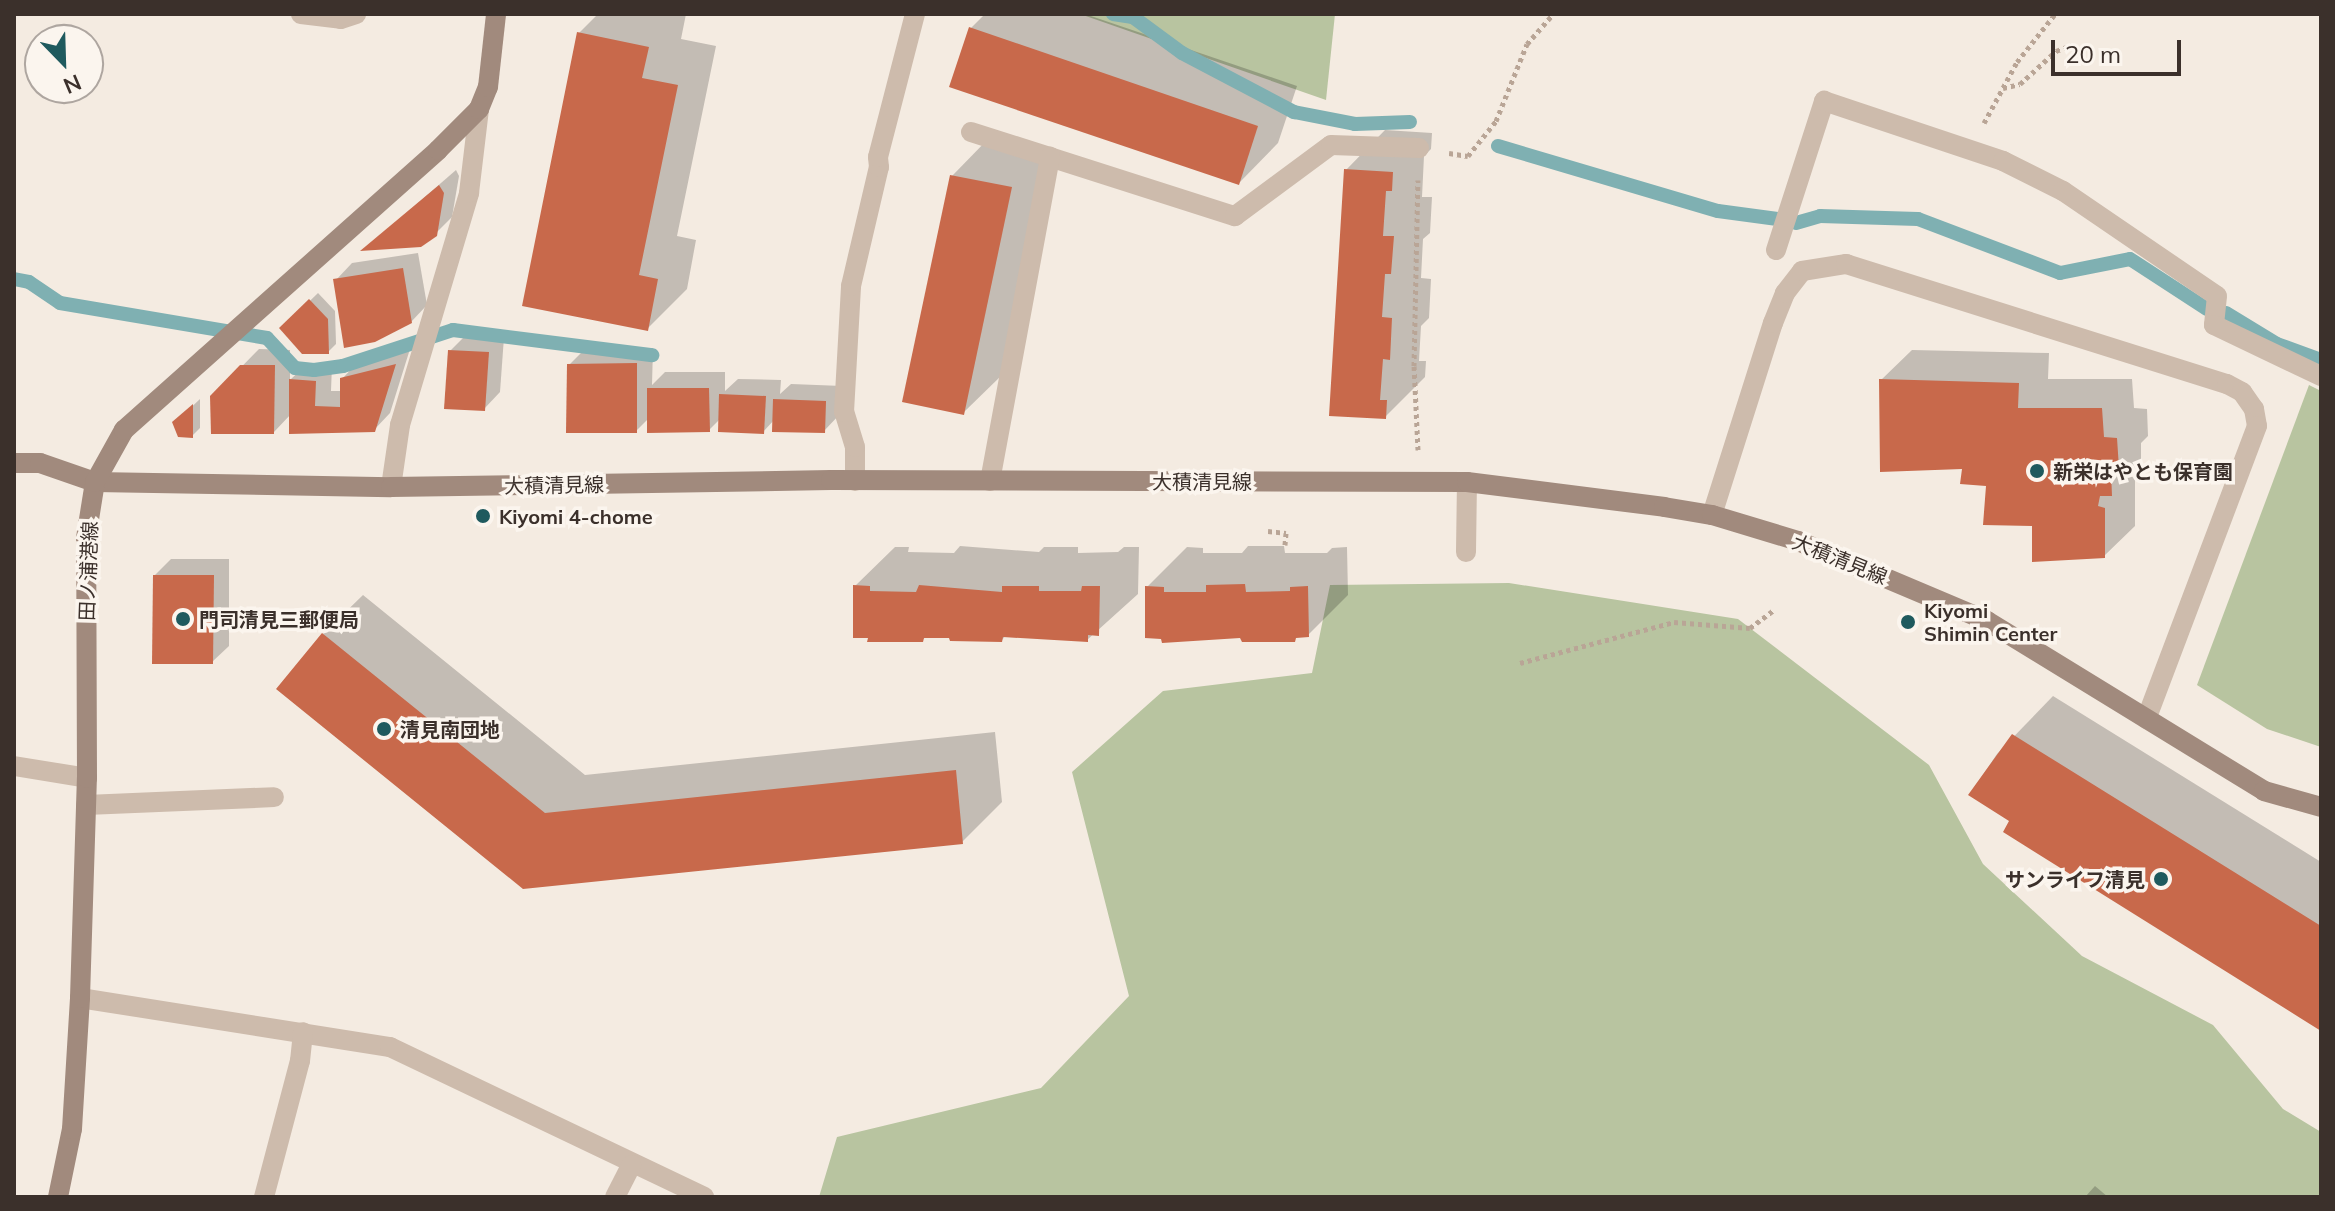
<!DOCTYPE html>
<meta charset="utf-8">
<style>
body{margin:0}
#map{position:relative;width:2335px;height:1211px;overflow:hidden;background:#f4ebe1;font-family:Mulish,"Noto Sans JP",sans-serif}
div>[style]{position:absolute}
[style*='--x']{left:calc(var(--x)*1px);top:calc(var(--y)*1px);width:calc(var(--w)*1px);rotate:calc(var(--a)*1deg)}
.green>*{inset:0;background:#b8c4a0}
.shadow>*{inset:0;background:#0003}
.stream>*{height:14px;margin:-7px;padding:0 7px;transform-origin:7px;border-radius:7px;background:#7fb0b2}
.building>*{inset:0;background:#c8694b}
.path>*{height:5px;margin-top:-2.5px;transform-origin:0;background:repeating-linear-gradient(90deg,#b9a596 0 4px,transparent 0 8px)}
.service>*{height:20px;margin:-10px;padding:0 10px;transform-origin:10px;border-radius:10px;background:#cdbbac}
.minor>*{height:20px;margin:-10px;padding:0 10px;transform-origin:10px;border-radius:10px;background:#cdbbac}
.secondary>*{height:20px;margin:-10px;padding:0 10px;transform-origin:10px;border-radius:10px;background:#a18a7d}
.dots>*{width:22px;height:22px;translate:-50% -50%;box-sizing:border-box;border:4px solid #fbf5ee;border-radius:50%}
span{translate:-50% -50%;white-space:nowrap;text-align:center;line-height:1.15;-webkit-text-stroke:7px #fbf5ee;paint-order:stroke}
.poi-label{font-size:20px;color:#3b302b;font-weight:700}
.left{translate:0 -50%;text-align:left}
.right{translate:-100% -50%;text-align:right}
.street-label{font-size:20px;color:#3b302b}
.frame{position:absolute;inset:0;border:16px solid #3b302b;pointer-events:none}
.north{position:absolute;left:24px;top:24px;width:80px;height:80px;box-sizing:border-box;background:#fbf5ee;border:2px solid #aea6a0;border-radius:50%;rotate:157deg;font-size:22px;font-weight:700;line-height:32px;text-align:center;color:#3b302b}
.north::after{content:'';display:block;margin:auto;width:28px;height:36px;background:#1f5a5e;clip-path:polygon(50% 0,100% 100%,50% 72%,0 100%)}
.scale{position:absolute;left:2051px;top:40px;width:130px;height:36px;box-sizing:border-box;border:4px solid #3b302b;border-top:0;padding-left:10px;font-size:24px;line-height:28px;white-space:nowrap;color:#3b302b;-webkit-text-stroke:6px #fbf5ee;paint-order:stroke}
</style>
<div id="map">
<div class="green">
<i style="clip-path:polygon(1080px 14px,1335px 14px,1326px 100px)"></i>
<i style="clip-path:polygon(2309px 385px,2321px 391px,2321px 747px,2267px 729px,2197px 685px)"></i>
<i style="clip-path:polygon(1509px 583px,1738px 619px,1929px 765px,1983px 864px,2082px 956px,2213px 1025px,2283px 1109px,2321px 1132px,2321px 1197px,819px 1197px,837px 1137px,1041px 1088px,1129px 996px,1072px 772px,1163px 691px,1312px 673px,1330px 585px)"></i>
</div>
<div class="shadow">
<i style="clip-path:polygon(598px 14px,686px 14px,681px 39px,716px 46px,677px 236px,696px 240px,687px 289px,647px 329px,579px 33px)"></i>
<i style="clip-path:polygon(985px 14px,1085px 14px,1297px 86px,1278px 143px,1239px 183px,971px 28px)"></i>
<i style="clip-path:polygon(1385px 130px,1432px 133px,1431px 149px,1424px 156px,1422px 197px,1432px 197px,1430px 233px,1423px 239px,1421px 278px,1431px 279px,1429px 318px,1421px 326px,1419px 361px,1426px 361px,1425px 377px,1385px 417px,1331px 414px,1346px 170px)"></i>
<i style="clip-path:polygon(991px 136px,1050px 148px,1003px 374px,963px 413px,952px 176px)"></i>
<i style="clip-path:polygon(456px 170px,459px 176px,452px 217px,435px 234px,365px 249px)"></i>
<i style="clip-path:polygon(418px 253px,427px 305px,411px 322px,336px 280px,352px 263px)"></i>
<i style="clip-path:polygon(318px 293px,335px 311px,336px 344px,328px 352px,282px 328px)"></i>
<i style="clip-path:polygon(466px 335px,504px 337px,500px 392px,484px 409px,450px 351px)"></i>
<i style="clip-path:polygon(653px 348px,652px 385px,665px 372px,725px 372px,725px 391px,738px 379px,781px 380px,780px 394px,791px 384px,842px 386px,840px 414px,824px 431px,774px 420px,763px 432px,721px 418px,709px 430px,649px 418px,636px 431px,569px 365px,585px 349px)"></i>
<i style="clip-path:polygon(259px 349px,290px 350px,290px 380px,307px 364px,332px 365px,331px 391px,342px 391px,342px 379px,358px 362px,410px 349px,390px 413px,374px 430px,291px 414px,274px 432px,212px 397px)"></i>
<i style="clip-path:polygon(1912px 350px,2049px 353px,2048px 379px,2132px 379px,2134px 408px,2147px 409px,2148px 436px,2141px 443px,2141px 463px,2129px 476px,2135px 478px,2135px 526px,2104px 556px,2034px 524px,1964px 467px,1881px 380px)"></i>
<i style="clip-path:polygon(200px 399px,200px 428px,192px 436px,183px 415px)"></i>
<i style="clip-path:polygon(960px 546px,1039px 552px,1044px 547px,1078px 547px,1078px 553px,1118px 552px,1124px 547px,1139px 547px,1138px 594px,1087px 640px,1006px 635px,1002px 640px,951px 636px,927px 636px,922px 640px,855px 586px,895px 547px,909px 547px,908px 552px,954px 553px)"></i>
<i style="clip-path:polygon(1248px 546px,1284px 546px,1285px 553px,1327px 553px,1332px 548px,1347px 547px,1348px 595px,1308px 635px,1242px 636px,1147px 587px,1187px 547px,1203px 548px,1203px 553px,1242px 553px)"></i>
<i style="clip-path:polygon(171px 559px,229px 559px,229px 646px,212px 662px,155px 575px)"></i>
<i style="clip-path:polygon(363px 595px,585px 775px,995px 732px,1002px 802px,962px 842px,524px 887px,323px 634px)"></i>
<i style="clip-path:polygon(2053px 696px,2321px 862px,2321px 1029px,1970px 794px,1997px 754px)"></i>
<i style="clip-path:polygon(2095px 1186px,2108px 1197px,2085px 1197px)"></i>
</div>
<div class="stream">
<i style="--x:1113;--y:14;--w:20;--a:9"></i>
<i style="--x:1133;--y:17;--w:61;--a:36.3"></i>
<i style="--x:1182;--y:53;--w:127;--a:27.8"></i>
<i style="--x:1294;--y:112;--w:62;--a:11.1"></i>
<i style="--x:1355;--y:124;--w:55;--a:-2.1"></i>
<i style="--x:1498;--y:146;--w:229;--a:16.5"></i>
<i style="--x:1718;--y:211;--w:60;--a:7.7"></i>
<i style="--x:1796;--y:223;--w:25;--a:-16"></i>
<i style="--x:1820;--y:216;--w:98;--a:1.8"></i>
<i style="--x:1918;--y:219;--w:152;--a:20.8"></i>
<i style="--x:2060;--y:273;--w:71;--a:-11.3"></i>
<i style="--x:2130;--y:259;--w:92;--a:33"></i>
<i style="--x:14;--y:279;--w:15;--a:11"></i>
<i style="--x:29;--y:282;--w:37;--a:34"></i>
<i style="--x:60;--y:303;--w:210;--a:9.6"></i>
<i style="--x:267;--y:338;--w:41;--a:47"></i>
<i style="--x:295;--y:368;--w:19;--a:6"></i>
<i style="--x:314;--y:370;--w:29;--a:-8"></i>
<i style="--x:343;--y:366;--w:116;--a:-18.1"></i>
<i style="--x:453;--y:330;--w:201;--a:7.2"></i>
<i style="--x:2226;--y:313;--w:60;--a:31.3"></i>
<i style="--x:2277;--y:344;--w:47;--a:20"></i>
</div>
<div class="building">
<i style="clip-path:polygon(969px 27px,1258px 126px,1239px 185px,949px 87px)"></i>
<i style="clip-path:polygon(577px 32px,649px 47px,642px 78px,678px 85px,639px 275px,658px 279px,648px 331px,522px 306px)"></i>
<i style="clip-path:polygon(1344px 169px,1393px 172px,1392px 191px,1386px 191px,1383px 236px,1394px 236px,1391px 274px,1385px 274px,1382px 317px,1392px 318px,1390px 360px,1383px 359px,1380px 400px,1387px 400px,1386px 419px,1329px 416px)"></i>
<i style="clip-path:polygon(950px 175px,1012px 187px,964px 415px,902px 402px)"></i>
<i style="clip-path:polygon(439px 185px,444px 193px,437px 236px,421px 247px,360px 251px)"></i>
<i style="clip-path:polygon(403px 268px,412px 323px,375px 342px,344px 348px,333px 279px)"></i>
<i style="clip-path:polygon(309px 299px,328px 319px,329px 354px,302px 354px,279px 328px)"></i>
<i style="clip-path:polygon(448px 350px,489px 352px,485px 411px,444px 409px)"></i>
<i style="clip-path:polygon(637px 363px,637px 433px,566px 433px,567px 364px)"></i>
<i style="clip-path:polygon(396px 364px,375px 432px,289px 434px,289px 379px,316px 381px,315px 406px,340px 407px,340px 378px)"></i>
<i style="clip-path:polygon(240px 365px,275px 365px,274px 434px,211px 434px,210px 396px)"></i>
<i style="clip-path:polygon(1879px 379px,2019px 383px,2018px 408px,2102px 408px,2104px 437px,2117px 438px,2119px 468px,2111px 470px,2112px 496px,2100px 496px,2098px 506px,2105px 508px,2105px 558px,2032px 562px,2032px 526px,1983px 525px,1986px 486px,1960px 484px,1962px 469px,1880px 472px)"></i>
<i style="clip-path:polygon(647px 388px,709px 388px,710px 432px,647px 433px)"></i>
<i style="clip-path:polygon(719px 394px,766px 396px,764px 434px,718px 432px)"></i>
<i style="clip-path:polygon(773px 399px,826px 401px,825px 433px,772px 432px)"></i>
<i style="clip-path:polygon(193px 404px,193px 438px,178px 437px,172px 422px)"></i>
<i style="clip-path:polygon(153px 575px,214px 575px,213px 664px,152px 664px)"></i>
<i style="clip-path:polygon(1245px 584px,1246px 592px,1290px 591px,1290px 587px,1308px 586px,1309px 637px,1296px 638px,1295px 642px,1242px 642px,1240px 638px,1162px 643px,1161px 639px,1145px 638px,1145px 586px,1164px 587px,1164px 592px,1206px 592px,1206px 585px)"></i>
<i style="clip-path:polygon(853px 585px,870px 586px,870px 591px,916px 592px,919px 585px,1002px 592px,1002px 586px,1039px 586px,1039px 591px,1081px 591px,1082px 586px,1100px 586px,1099px 636px,1088px 635px,1088px 642px,1003px 637px,1002px 642px,950px 641px,949px 638px,924px 638px,923px 642px,867px 642px,868px 638px,853px 638px)"></i>
<i style="clip-path:polygon(322px 633px,545px 813px,956px 770px,963px 844px,523px 889px,276px 689px)"></i>
<i style="clip-path:polygon(2012px 734px,2321px 926px,2321px 1031px,2003px 832px,2009px 821px,1968px 795px)"></i>
</div>
<div class="path">
<i style="--x:2003;--y:88;--w:17;--a:-13"></i>
<i style="--x:2020;--y:84;--w:49;--a:-42.5"></i>
<i style="--x:2056;--y:51;--w:17;--a:-21"></i>
<i style="--x:1984;--y:123;--w:69;--a:-61.6"></i>
<i style="--x:2017;--y:62;--w:61;--a:-51.6"></i>
<i style="--x:1449;--y:153;--w:19;--a:9"></i>
<i style="--x:1468;--y:156;--w:45;--a:-51.3"></i>
<i style="--x:1496;--y:121;--w:83;--a:-68.1"></i>
<i style="--x:1527;--y:44;--w:40;--a:-49"></i>
<i style="--x:1418;--y:450;--w:84;--a:-92.7"></i>
<i style="--x:1414;--y:366;--w:186;--a:-88.8"></i>
<i style="--x:1268;--y:531;--w:18;--a:6"></i>
<i style="--x:1286;--y:533;--w:12;--a:95"></i>
<i style="--x:1520;--y:663;--w:159;--a:-14.9"></i>
<i style="--x:1674;--y:622;--w:76;--a:4.5"></i>
<i style="--x:1750;--y:628;--w:31;--a:-37"></i>
</div>
<div class="service">
<i style="--x:1776;--y:250;--w:157;--a:-72.1"></i>
<i style="--x:1824;--y:101;--w:189;--a:18.5"></i>
<i style="--x:2003;--y:161;--w:67;--a:26.6"></i>
<i style="--x:2063;--y:191;--w:186;--a:34.3"></i>
<i style="--x:2217;--y:296;--w:29;--a:96"></i>
<i style="--x:2214;--y:325;--w:119;--a:25.5"></i>
</div>
<div class="minor">
<i style="--x:301;--y:14;--w:40;--a:7.1"></i>
<i style="--x:341;--y:19;--w:16;--a:-18"></i>
<i style="--x:971;--y:132;--w:277;--a:17.7"></i>
<i style="--x:1235;--y:216;--w:119;--a:-36.5"></i>
<i style="--x:1331;--y:145;--w:88;--a:2"></i>
<i style="--x:855;--y:481;--w:34;--a:-90"></i>
<i style="--x:855;--y:447;--w:37;--a:-107"></i>
<i style="--x:844;--y:412;--w:126;--a:-86.8"></i>
<i style="--x:851;--y:286;--w:122;--a:-76.8"></i>
<i style="--x:879;--y:167;--w:10;--a:-96"></i>
<i style="--x:878;--y:157;--w:148;--a:-75.5"></i>
<i style="--x:990;--y:481;--w:330;--a:-79.5"></i>
<i style="--x:391;--y:487;--w:63;--a:-81.7"></i>
<i style="--x:400;--y:425;--w:242;--a:-73.4"></i>
<i style="--x:469;--y:193;--w:85;--a:-83.2"></i>
<i style="--x:1712;--y:515;--w:201;--a:-72.4"></i>
<i style="--x:1773;--y:323;--w:32;--a:-68"></i>
<i style="--x:1785;--y:293;--w:28;--a:-52"></i>
<i style="--x:1802;--y:271;--w:45;--a:-9"></i>
<i style="--x:1846;--y:264;--w:399;--a:17.5"></i>
<i style="--x:2227;--y:384;--w:17;--a:28"></i>
<i style="--x:2242;--y:392;--w:21;--a:55"></i>
<i style="--x:2254;--y:409;--w:17;--a:80"></i>
<i style="--x:2257;--y:426;--w:313;--a:110.7"></i>
<i style="--x:1466;--y:552;--w:70;--a:-89.2"></i>
<i style="--x:14;--y:766;--w:74;--a:9.3"></i>
<i style="--x:86;--y:805;--w:188;--a:-2.4"></i>
<i style="--x:80;--y:998;--w:314;--a:9"></i>
<i style="--x:390;--y:1047;--w:348;--a:25.5"></i>
<i style="--x:264;--y:1197;--w:141;--a:-75.2"></i>
<i style="--x:300;--y:1061;--w:29;--a:-84"></i>
<i style="--x:615;--y:1197;--w:36;--a:-63"></i>
</div>
<div class="secondary">
<i style="--x:14;--y:463;--w:26;--a:0"></i>
<i style="--x:40;--y:463;--w:58;--a:19.1"></i>
<i style="--x:95;--y:482;--w:296;--a:1"></i>
<i style="--x:391;--y:487;--w:440;--a:-0.9"></i>
<i style="--x:831;--y:480;--w:636;--a:0.18"></i>
<i style="--x:1467;--y:482;--w:199;--a:7.2"></i>
<i style="--x:1664;--y:507;--w:49;--a:9.5"></i>
<i style="--x:1712;--y:515;--w:90;--a:16.8"></i>
<i style="--x:1798;--y:541;--w:205;--a:22.9"></i>
<i style="--x:1987;--y:621;--w:325;--a:31.5"></i>
<i style="--x:2264;--y:791;--w:59;--a:15.7"></i>
<i style="--x:58;--y:1197;--w:69;--a:-78.4"></i>
<i style="--x:72;--y:1129;--w:131;--a:-86.5"></i>
<i style="--x:80;--y:998;--w:220;--a:-88.2"></i>
<i style="--x:87;--y:778;--w:240;--a:-90.2"></i>
<i style="--x:86;--y:538;--w:57;--a:-80.9"></i>
<i style="--x:95;--y:482;--w:60;--a:-60.9"></i>
<i style="--x:124;--y:430;--w:421;--a:-41.7"></i>
<i style="--x:438;--y:150;--w:58;--a:-45"></i>
<i style="--x:479;--y:109;--w:24;--a:-68"></i>
<i style="--x:488;--y:87;--w:73;--a:-83.7"></i>
</div>
<div class="dots">
<i style="left:2037px;top:471px;background:#1f5a5e"></i>
<i style="left:483px;top:516px;background:#1f5a5e"></i>
<i style="left:183px;top:619px;background:#1f5a5e"></i>
<i style="left:1908px;top:622px;background:#1f5a5e"></i>
<i style="left:384px;top:729px;background:#1f5a5e"></i>
<i style="left:2161px;top:879px;background:#1f5a5e"></i>
</div>
<div class="poi-label">
<span class="left" style="left:2053px;top:471px">新栄はやとも保育園</span>
<span class="left" style="left:499px;top:516px">Kiyomi 4-chome</span>
<span class="left" style="left:1924px;top:622px">Kiyomi<br>Shimin Center</span>
<span class="left" style="left:199px;top:619px">門司清見三郵便局</span>
<span class="left" style="left:400px;top:729px">清見南団地</span>
<span class="right" style="left:2145px;top:879px">サンライフ清見</span>
</div>
<div class="street-label">
<span style="left:1202px;top:481px">大積清見線</span>
<span style="left:554px;top:485px;rotate:-1deg">大積清見線</span>
<span style="left:1840px;top:559px;rotate:22deg">大積清見線</span>
<span style="left:88px;top:571px;rotate:-88deg">田ノ浦港線</span>
</div>
<div class="frame"></div>
<div class="north">N</div>
<div class="scale">20 m</div>
</div>
